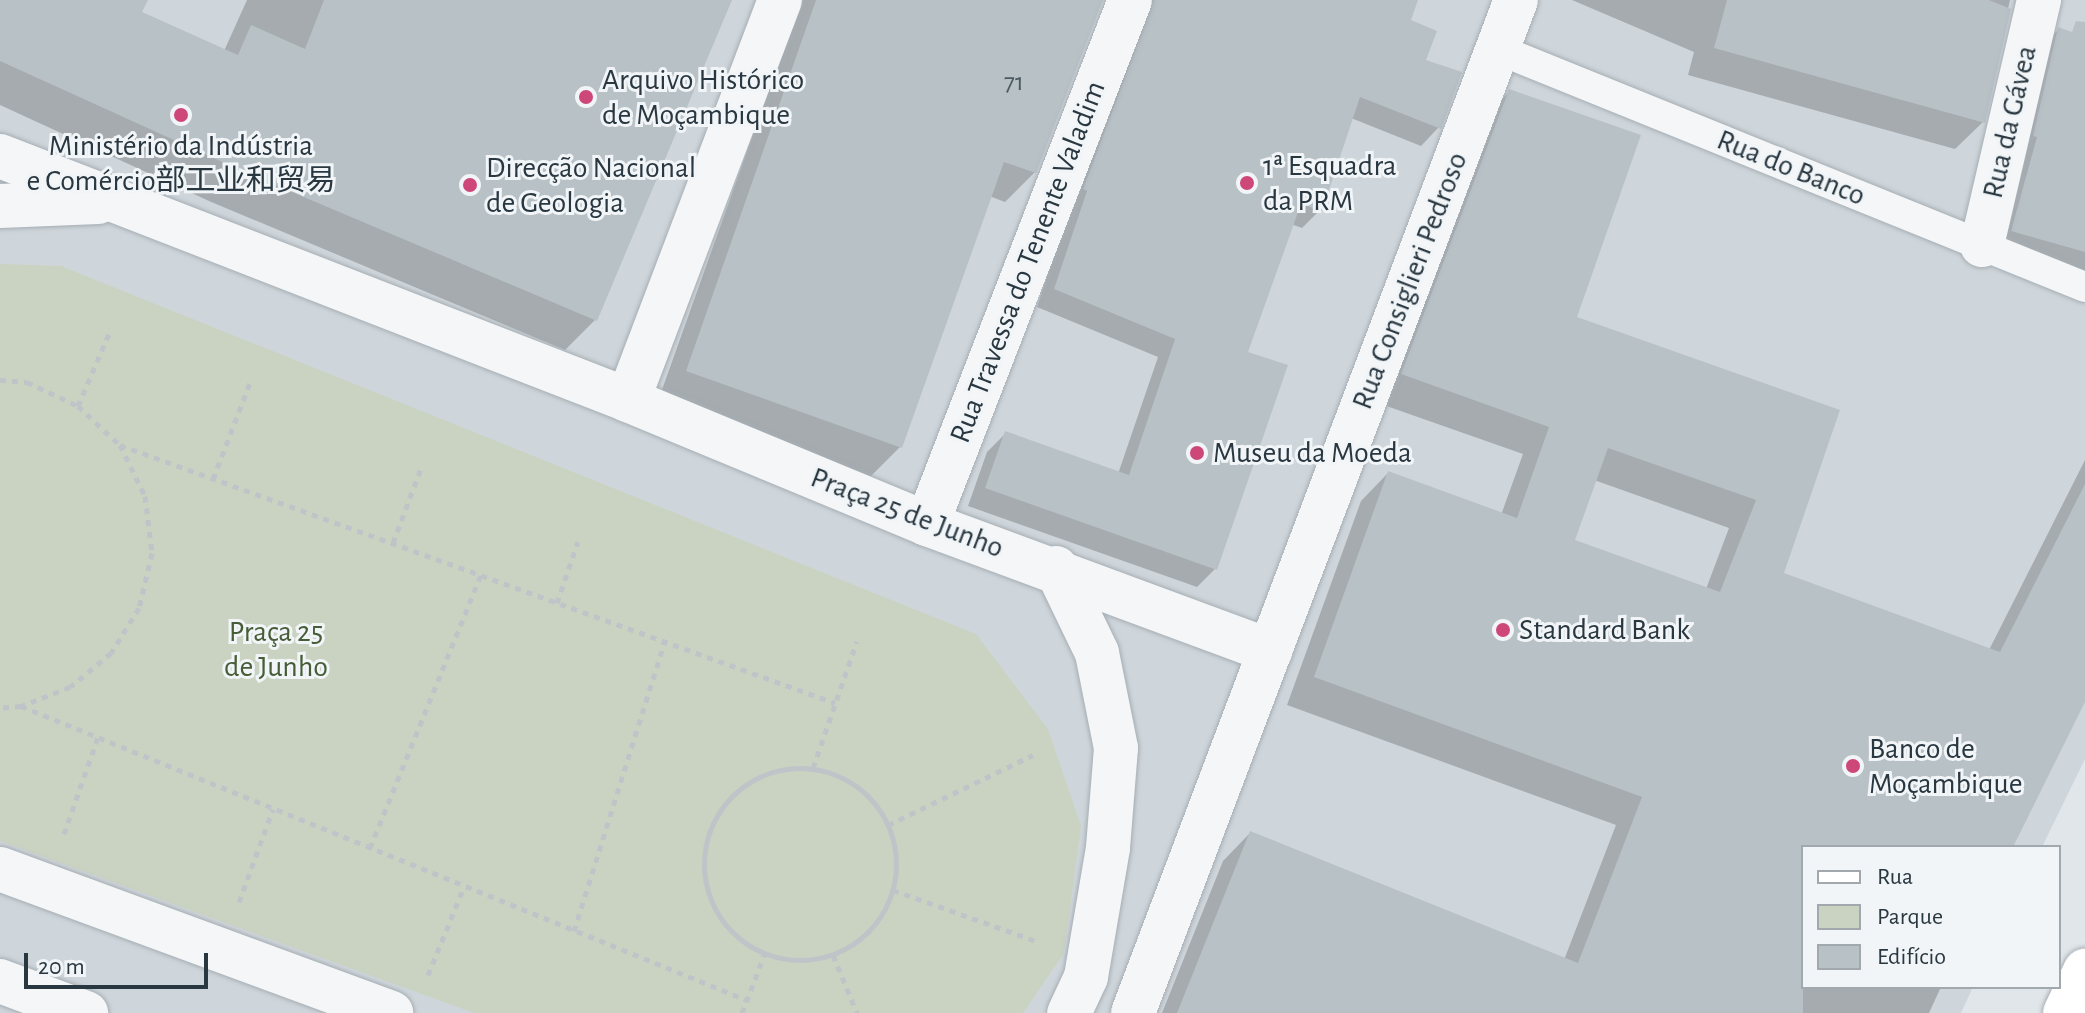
<!DOCTYPE html>
<meta charset="utf-8">
<style>
body{margin:0}
#map{position:relative;width:2085px;height:1013px;overflow:hidden;background:#e1e6ea;font-family:"Alegreya Sans","Noto Sans SC",sans-serif}
div>[style]{position:absolute}
[style*='--x']{left:calc(var(--x)*1px);top:calc(var(--y)*1px);width:calc(var(--w)*1px);rotate:calc(var(--a)*1deg)}
.built>*{inset:0;background:#cfd6db}
.green>*{inset:0;background:#cad3c2}
.shadow>*{inset:0;background:#0003}
.building>*{inset:0;background:#b8c1c6}
.path>*{height:5px;margin-top:-2.5px;transform-origin:0;background:repeating-linear-gradient(90deg,#bfc4c8 0 6px,transparent 0 12px)}
.path>.ring{margin:-2.5px;padding:0;box-sizing:content-box;background:none;border:5px solid #bfc4c8;border-radius:50%}
.roads{filter:drop-shadow(0 0 2px #a6aeb4) drop-shadow(0 0 2px #a6aeb4)}
.service>*{height:30px;margin:-15px;padding:0 15px;transform-origin:15px;border-radius:15px;background:#f4f6f8}
.minor>*{height:44px;margin:-22px;padding:0 22px;transform-origin:22px;border-radius:22px;background:#f4f6f8}
.secondary>*{height:44px;margin:-22px;padding:0 22px;transform-origin:22px;border-radius:22px;background:#fff}
.dots>*{width:22px;height:22px;translate:-50% -50%;box-sizing:border-box;border:4px solid #f1f5f7;border-radius:50%}
span{translate:-50% -50%;white-space:nowrap;text-align:center;line-height:1.15;-webkit-text-stroke:6px #f1f5f7;paint-order:stroke}
.number-label{font-size:26px;color:#4d5a62}
.number-label span{-webkit-text-stroke-width:0}
.poi-label{font-size:30px;color:#293741}
.left{translate:0 -50%;text-align:left}
.street-label{font-size:30px;color:#293741}
.park-label{font-size:30px;color:#465d37}
.legend{position:absolute;left:1801px;top:845px;width:260px;height:144px;box-sizing:border-box;background:#f1f5f7;border:2px solid #a1a9ae;margin:0;padding:10px 14px;list-style:none;font-size:24px;color:#293741}
.legend li{display:flex;align-items:center;gap:16px;height:40px}
.legend b{width:40px;border:2px solid #a1a9ae}
.scale{position:absolute;left:24px;top:953px;width:184px;height:36px;box-sizing:border-box;border:4px solid #293741;border-top:0;padding-left:10px;font-size:24px;line-height:28px;white-space:nowrap;color:#293741;-webkit-text-stroke:6px #f1f5f7;paint-order:stroke}
</style>
<div id="map">
<div class="built">
<i style="clip-path:polygon(0 0,2085px 0,2085px 759px,2042px 847px,1803px 847px,1803px 987px,1973px 987px,1961px 1013px,0 1013px)"></i>
</div>
<div class="green">
<i style="clip-path:polygon(0 264px,61px 266px,976px 634px,1048px 729px,1081px 826px,1064px 953px,1023px 1013px,474px 1013px,0 841px)"></i>
</div>
<div class="shadow">
<i style="clip-path:polygon(0 0,146px 0,140px 13px,224px 51px,247px 0,730px 0,596px 319px,565px 350px,209px 201px,0 105px)"></i>
<i style="clip-path:polygon(801px 0,1101px 0,1035px 172px,1005px 202px,989px 196px,901px 446px,871px 476px,658px 401px)"></i>
<i style="clip-path:polygon(1138px 0,1417px 0,1409px 21px,1439px 127px,1421px 146px,1351px 118px,1320px 210px,1302px 228px,1291px 224px,1246px 353px,1215px 569px,1197px 587px,968px 506px,987px 452px,1005px 434px,1118px 474px,1158px 357px,1037px 307px)"></i>
<i style="clip-path:polygon(1572px 0,2010px 0,1983px 122px,1955px 149px,1688px 75px,1694px 52px)"></i>
<i style="clip-path:polygon(2059px 29px,2085px 39px,2085px 287px,1984px 259px,2031px 57px)"></i>
<i style="clip-path:polygon(evenodd,1510px 91px,1575px 318px,1838px 411px,1781px 574px,1989px 650px,2085px 460px,2085px 696px,2010px 847px,1803px 847px,1803px 987px,1941px 987px,1929px 1013px,1162px 1013px,1223px 861px,1250px 833px,1564px 960px,1616px 825px,1287px 705px,1361px 501px,1388px 473px,1501px 515px,1523px 454px,1375px 402px,1482px 119px,1510px 91px,1594px 480px,1729px 528px,1706px 589px,1573px 541px,1594px 480px)"></i>
</div>
<div class="building">
<i style="clip-path:polygon(0 0,148px 0,142px 12px,238px 55px,251px 25px,305px 49px,324px 0,732px 0,597px 321px,240px 170px,0 61px)"></i>
<i style="clip-path:polygon(816px 0,1103px 0,1036px 173px,1004px 162px,902px 448px,686px 371px)"></i>
<i style="clip-path:polygon(1154px 0,1418px 0,1411px 20px,1437px 31px,1426px 60px,1462px 72px,1441px 129px,1360px 97px,1322px 211px,1301px 204px,1248px 352px,1288px 365px,1217px 570px,985px 488px,1005px 431px,1129px 475px,1175px 339px,1054px 289px,1087px 191px,1083px 189px)"></i>
<i style="clip-path:polygon(1727px 0,1989px 0,2011px 9px,1985px 123px,1714px 48px)"></i>
<i style="clip-path:polygon(2076px 21px,2085px 22px,2085px 252px,2011px 231px,2037px 137px,2033px 136px,2058px 27px,2072px 32px)"></i>
<i style="clip-path:polygon(evenodd,1509px 89px,1641px 135px,1577px 317px,1840px 410px,1784px 573px,2000px 652px,2085px 484px,2085px 702px,2013px 847px,1803px 847px,1803px 1013px,1177px 1013px,1250px 831px,1578px 963px,1642px 797px,1314px 677px,1388px 471px,1517px 518px,1549px 427px,1401px 374px,1509px 89px,1608px 448px,1756px 500px,1720px 592px,1575px 540px,1608px 448px)"></i>
</div>
<div class="path">
<i style="--x:0;--y:380;--w:27;--a:4"></i>
<i style="--x:27;--y:382;--w:56;--a:25.2"></i>
<i style="--x:78;--y:406;--w:57;--a:42.9"></i>
<i style="--x:120;--y:445;--w:57;--a:63.9"></i>
<i style="--x:145;--y:496;--w:57;--a:83"></i>
<i style="--x:152;--y:553;--w:57;--a:103.3"></i>
<i style="--x:139;--y:608;--w:53;--a:121.9"></i>
<i style="--x:111;--y:653;--w:53;--a:140.3"></i>
<i style="--x:70;--y:687;--w:53;--a:158.8"></i>
<i style="--x:21;--y:706;--w:21;--a:175"></i>
<i style="--x:78;--y:406;--w:84;--a:-66.8"></i>
<i style="--x:120;--y:445;--w:760;--a:19.84"></i>
<i style="--x:213;--y:479;--w:106;--a:-69"></i>
<i style="--x:393;--y:543;--w:80;--a:-69.5"></i>
<i style="--x:557;--y:603;--w:65;--a:-71.3"></i>
<i style="--x:21;--y:706;--w:783;--a:22.05"></i>
<i style="--x:813;--y:768;--w:134;--a:-70.9"></i>
<i class="ring" style="left:704px;top:768px;width:187px;height:187px"></i>
<i style="--x:888;--y:825;--w:161;--a:-25.8"></i>
<i style="--x:64;--y:834;--w:103;--a:-70.7"></i>
<i style="--x:370;--y:848;--w:295;--a:-67.9"></i>
<i style="--x:893;--y:890;--w:152;--a:19.6"></i>
<i style="--x:239;--y:902;--w:99;--a:-69.9"></i>
<i style="--x:574;--y:931;--w:304;--a:-72.6"></i>
<i style="--x:833;--y:955;--w:63;--a:67.5"></i>
<i style="--x:428;--y:975;--w:95;--a:-67.8"></i>
<i style="--x:742;--y:1013;--w:64;--a:-69"></i>
</div>
<div class="roads">
<div class="service">
<i style="--x:1497;--y:49;--w:634;--a:22.04"></i>
</div>
<div class="minor">
<i style="--x:0;--y:156;--w:674;--a:21.23"></i>
<i style="--x:628;--y:400;--w:324;--a:22.5"></i>
<i style="--x:927;--y:524;--w:366;--a:20.3"></i>
<i style="--x:0;--y:206;--w:98;--a:-2.3"></i>
<i style="--x:1982;--y:245;--w:252;--a:-76.9"></i>
<i style="--x:628;--y:400;--w:428;--a:-69.2"></i>
<i style="--x:927;--y:524;--w:562;--a:-68.82"></i>
<i style="--x:1056;--y:568;--w:94;--a:64.2"></i>
<i style="--x:1097;--y:653;--w:97;--a:78.7"></i>
<i style="--x:1116;--y:748;--w:100;--a:94.6"></i>
<i style="--x:1108;--y:848;--w:131;--a:99.7"></i>
<i style="--x:1086;--y:977;--w:40;--a:115"></i>
<i style="--x:0;--y:869;--w:417;--a:20.2"></i>
<i style="--x:0;--y:981;--w:92;--a:20.4"></i>
<i style="--x:1133;--y:1013;--w:1083;--a:-69.29"></i>
</div>
<div class="secondary">
<i style="--x:2065;--y:1013;--w:47;--a:-64.5"></i>
</div>
</div>
<div class="dots">
<i style="left:586px;top:97px;background:#cd4779"></i>
<i style="left:181px;top:115px;background:#cd4779"></i>
<i style="left:1247px;top:183px;background:#cd4779"></i>
<i style="left:470px;top:185px;background:#cd4779"></i>
<i style="left:1197px;top:453px;background:#cd4779"></i>
<i style="left:1503px;top:630px;background:#cd4779"></i>
<i style="left:1853px;top:766px;background:#cd4779"></i>
</div>
<div class="number-label">
<span style="left:1014px;top:83px">71</span>
</div>
<div class="poi-label">
<span class="left" style="left:602px;top:97px">Arquivo Histórico<br>de Moçambique</span>
<span style="left:181px;top:163px">Ministério da Indústria<br>e Comércio部工业和贸易</span>
<span class="left" style="left:1263px;top:183px">1ª Esquadra<br>da PRM</span>
<span class="left" style="left:486px;top:185px">Direcção Nacional<br>de Geologia</span>
<span class="left" style="left:1213px;top:453px">Museu da Moeda</span>
<span class="left" style="left:1519px;top:630px">Standard Bank</span>
<span class="left" style="left:1869px;top:766px">Banco de<br>Moçambique</span>
</div>
<div class="street-label">
<span style="left:2010px;top:122px;rotate:-77deg">Rua da Gávea</span>
<span style="left:1791px;top:168px;rotate:22deg">Rua do Banco</span>
<span style="left:1028px;top:262px;rotate:-69deg">Rua Travessa do Tenente Valadim</span>
<span style="left:1410px;top:281px;rotate:-69deg">Rua Consiglieri Pedroso</span>
<span style="left:907px;top:513px;rotate:21deg">Praça 25 de Junho</span>
</div>
<div class="park-label">
<span style="left:276px;top:649px">Praça 25<br>de Junho</span>
</div>
<ul class="legend">
<li><b style="height:10px;background:#fff"></b>Rua</li>
<li><b style="height:22px;background:#cad3c2"></b>Parque</li>
<li><b style="height:22px;background:#b8c1c6"></b>Edifício</li>
</ul>
<div class="scale">20 m</div>
</div>
